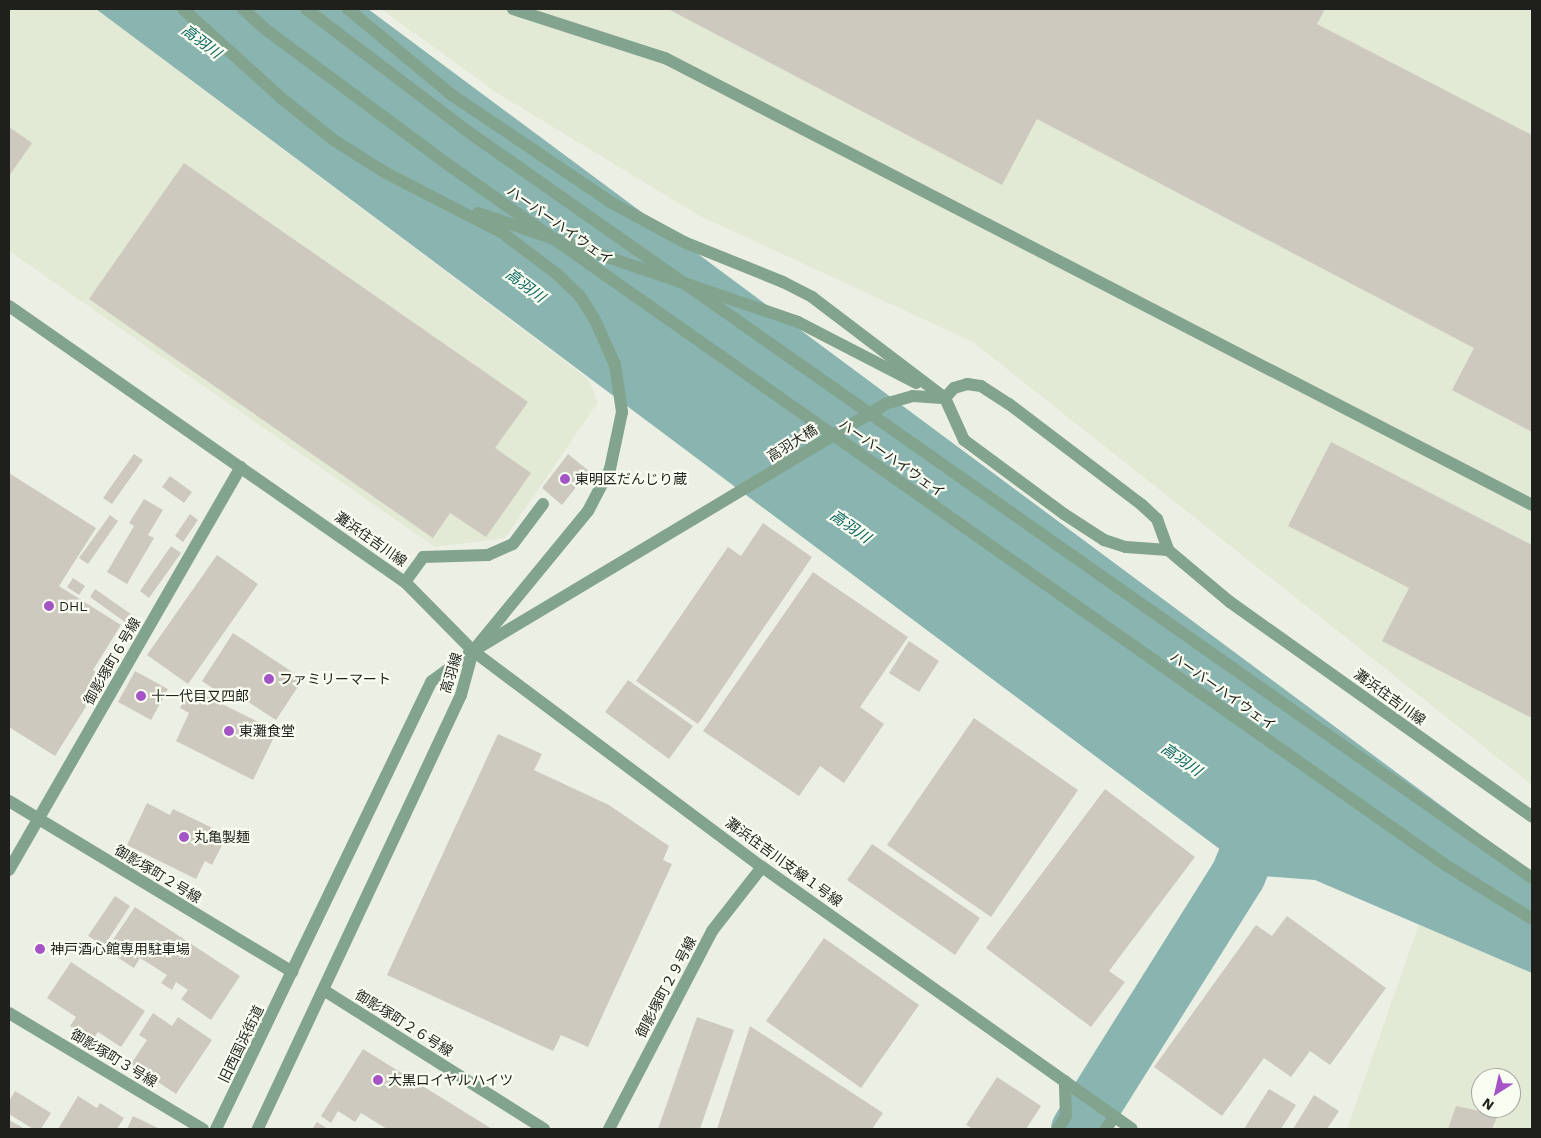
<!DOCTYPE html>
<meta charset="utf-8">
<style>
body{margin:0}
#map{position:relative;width:1541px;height:1138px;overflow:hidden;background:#ecf0e4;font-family:"Work Sans","Noto Sans JP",sans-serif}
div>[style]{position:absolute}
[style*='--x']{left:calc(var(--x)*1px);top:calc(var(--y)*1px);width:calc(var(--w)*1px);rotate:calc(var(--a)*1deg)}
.built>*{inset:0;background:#e2e9d5}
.water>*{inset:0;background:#89b4b0}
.river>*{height:55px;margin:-27.5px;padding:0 27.5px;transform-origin:27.5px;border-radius:27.5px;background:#89b4b0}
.building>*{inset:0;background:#cec9be}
.service>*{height:12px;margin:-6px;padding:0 6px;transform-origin:6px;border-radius:6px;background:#82a38d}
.minor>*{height:12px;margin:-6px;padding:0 6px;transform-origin:6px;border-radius:6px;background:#82a38d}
.tertiary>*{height:12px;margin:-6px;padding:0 6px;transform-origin:6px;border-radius:6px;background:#82a38d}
.tertiary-bridge>*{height:12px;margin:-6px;padding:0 6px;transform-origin:6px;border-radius:6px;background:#82a38d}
.dots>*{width:14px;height:14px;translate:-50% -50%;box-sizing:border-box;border:2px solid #f9fdf1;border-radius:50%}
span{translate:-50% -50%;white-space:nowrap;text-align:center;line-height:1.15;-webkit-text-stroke:4.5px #f9fdf1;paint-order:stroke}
.street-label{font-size:14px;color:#1f201c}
.poi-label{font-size:14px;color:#1f201c}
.left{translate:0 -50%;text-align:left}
.water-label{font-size:15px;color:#0b6560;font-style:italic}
.frame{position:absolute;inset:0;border:10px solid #1f201c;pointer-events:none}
.north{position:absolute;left:1471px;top:1068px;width:50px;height:50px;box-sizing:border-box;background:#f9fdf1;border:1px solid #a2a59c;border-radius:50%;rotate:215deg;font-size:14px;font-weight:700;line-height:20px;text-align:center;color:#1f201c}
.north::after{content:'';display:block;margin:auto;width:18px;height:22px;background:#a554c5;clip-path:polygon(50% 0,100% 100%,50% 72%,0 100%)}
</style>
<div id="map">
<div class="built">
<i style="clip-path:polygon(9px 9px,96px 9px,588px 379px,598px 402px,505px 538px,435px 547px,9px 251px)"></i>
<i style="clip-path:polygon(381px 9px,1532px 9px,1532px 785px,973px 342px,700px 216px,500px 95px)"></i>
<i style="clip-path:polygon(evenodd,1419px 924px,1532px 973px,1532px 1129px,1347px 1129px,1419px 924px,1481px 1078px,1511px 1078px,1511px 1108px,1481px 1108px,1481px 1078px)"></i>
</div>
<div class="water">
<i style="clip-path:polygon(96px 9px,368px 9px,1532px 873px,1532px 973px,1315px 880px,1249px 875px,1229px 856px)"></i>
</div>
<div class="river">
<i style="--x:1078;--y:1129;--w:301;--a:-57.9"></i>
<i style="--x:1238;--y:874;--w:61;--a:-68"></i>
</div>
<div class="building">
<i style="clip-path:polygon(668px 9px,1325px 9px,1317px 24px,1532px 135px,1532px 432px,1452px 390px,1474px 348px,1037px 119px,1002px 185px)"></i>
<i style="clip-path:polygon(9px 127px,32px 143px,9px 176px)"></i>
<i style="clip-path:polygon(184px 163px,528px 402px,495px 448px,531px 473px,486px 537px,450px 513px,433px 538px,89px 299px)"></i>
<i style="clip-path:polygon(1331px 442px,1532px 545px,1532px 718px,1382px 641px,1409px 588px,1288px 526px)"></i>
<i style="clip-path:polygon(134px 454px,143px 460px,112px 504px,103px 498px)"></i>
<i style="clip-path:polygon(568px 454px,589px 471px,562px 505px,542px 488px)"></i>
<i style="clip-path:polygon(9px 473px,96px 528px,59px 586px,121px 625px,93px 670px,104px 678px,55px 756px,9px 727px)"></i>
<i style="clip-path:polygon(170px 476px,192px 492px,184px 503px,162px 487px)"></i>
<i style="clip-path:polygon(144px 499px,163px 510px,148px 535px,154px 538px,127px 584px,107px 572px,134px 526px,129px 523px)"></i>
<i style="clip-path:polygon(190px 514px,198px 520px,183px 542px,175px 536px)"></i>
<i style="clip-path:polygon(110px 515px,118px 521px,88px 564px,79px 558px)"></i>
<i style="clip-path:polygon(763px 523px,812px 557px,698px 724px,636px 681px,728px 547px,741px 556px)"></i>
<i style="clip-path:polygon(171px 546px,181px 553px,149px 598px,140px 591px)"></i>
<i style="clip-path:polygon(217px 555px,258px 584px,188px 684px,147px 655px)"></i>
<i style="clip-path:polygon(813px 572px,908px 637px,860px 707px,884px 724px,844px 783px,820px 766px,799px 796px,703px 731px)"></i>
<i style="clip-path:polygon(73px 578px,85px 586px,79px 595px,67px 587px)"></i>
<i style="clip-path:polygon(95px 589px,138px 619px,132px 627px,90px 597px)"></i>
<i style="clip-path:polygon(233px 633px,303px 679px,276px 720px,227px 688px,223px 695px,202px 681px)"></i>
<i style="clip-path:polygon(909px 641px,939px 661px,919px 692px,889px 673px)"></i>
<i style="clip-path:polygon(135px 671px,168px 689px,151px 720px,118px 702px)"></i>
<i style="clip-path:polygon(628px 680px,693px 726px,669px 759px,605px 712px)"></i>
<i style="clip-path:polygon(198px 692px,277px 731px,253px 780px,176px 741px,189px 713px,180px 708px,187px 694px,195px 698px)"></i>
<i style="clip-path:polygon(974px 718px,1078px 790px,991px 917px,887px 845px)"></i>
<i style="clip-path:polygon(498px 734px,542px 754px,534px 770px,609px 805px,669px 846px,663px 860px,672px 864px,588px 1047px,561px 1035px,553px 1051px,387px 975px)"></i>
<i style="clip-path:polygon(1105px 789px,1195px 857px,1109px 971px,1125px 982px,1091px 1027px,986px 948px)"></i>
<i style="clip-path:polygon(147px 803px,170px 815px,173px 809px,227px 835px,212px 865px,205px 861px,196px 879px,127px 845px)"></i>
<i style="clip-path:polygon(872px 844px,980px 918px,955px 955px,847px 880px)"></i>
<i style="clip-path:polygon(115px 896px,130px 906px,104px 946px,88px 936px)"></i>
<i style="clip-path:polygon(135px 907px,240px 976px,211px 1020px,181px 999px,188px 990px,176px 982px,172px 990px,161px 983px,167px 975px,140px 958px,134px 968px,106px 950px)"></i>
<i style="clip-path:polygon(1287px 916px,1386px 988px,1330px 1065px,1310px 1051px,1291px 1077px,1264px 1058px,1222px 1116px,1154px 1067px,1256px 925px,1272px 936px)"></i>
<i style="clip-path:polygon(824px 938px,919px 1005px,861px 1088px,766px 1021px)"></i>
<i style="clip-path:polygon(71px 962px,145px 1011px,121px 1047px,98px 1032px,92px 1041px,70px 1026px,76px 1017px,47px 998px)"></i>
<i style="clip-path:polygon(153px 1013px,172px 1026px,178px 1017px,212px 1040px,176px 1094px,131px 1064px,147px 1040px,139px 1035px)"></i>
<i style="clip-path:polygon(697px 1017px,734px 1030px,700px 1129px,658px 1129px)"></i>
<i style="clip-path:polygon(750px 1026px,883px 1113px,872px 1129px,717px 1129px)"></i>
<i style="clip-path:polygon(363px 1049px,492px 1129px,387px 1129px,361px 1113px,355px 1122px,338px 1111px,331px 1123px,321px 1116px)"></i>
<i style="clip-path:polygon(997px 1077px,1041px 1106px,1026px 1129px,973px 1129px,966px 1125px)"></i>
<i style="clip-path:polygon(1269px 1089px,1296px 1105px,1281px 1129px,1244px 1129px)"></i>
<i style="clip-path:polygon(15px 1091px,51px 1113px,41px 1129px,33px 1129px,9px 1114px,9px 1101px)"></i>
<i style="clip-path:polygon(1314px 1095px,1339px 1111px,1327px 1129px,1293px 1129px)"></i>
<i style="clip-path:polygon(78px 1096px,97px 1108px,100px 1103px,124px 1118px,117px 1129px,58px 1129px)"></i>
<i style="clip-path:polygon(1456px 1106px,1498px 1115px,1492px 1129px,1448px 1129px)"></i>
<i style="clip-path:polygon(133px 1116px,160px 1129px,127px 1129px)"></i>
<i style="clip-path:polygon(9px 1120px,25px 1129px,9px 1129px)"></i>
<i style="clip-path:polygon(317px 1122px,328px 1129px,312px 1129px)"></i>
</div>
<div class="service">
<i style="--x:513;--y:9;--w:160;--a:17.9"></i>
<i style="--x:665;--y:58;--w:975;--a:27.27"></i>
<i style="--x:405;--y:582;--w:31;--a:-54"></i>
<i style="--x:423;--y:557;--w:65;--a:-1.8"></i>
<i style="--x:488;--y:555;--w:27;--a:-24"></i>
<i style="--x:513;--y:544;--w:50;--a:-53.1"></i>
</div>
<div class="minor">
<i style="--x:9;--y:801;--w:331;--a:31.1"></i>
<i style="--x:9;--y:870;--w:465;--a:-60.1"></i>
<i style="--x:325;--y:991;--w:259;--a:32.2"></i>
<i style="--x:9;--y:1013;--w:226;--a:30.9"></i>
<i style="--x:609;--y:1129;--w:223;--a:-62.5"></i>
<i style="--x:712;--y:931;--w:81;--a:-52"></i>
<i style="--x:1058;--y:1129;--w:15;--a:-58"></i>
<i style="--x:1066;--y:1116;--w:35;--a:-92"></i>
<i style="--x:1106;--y:1129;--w:14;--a:-56"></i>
</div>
<div class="tertiary">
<i style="--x:183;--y:9;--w:132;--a:42.2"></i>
<i style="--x:281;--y:98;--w:69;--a:38.5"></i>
<i style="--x:335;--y:141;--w:60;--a:32.1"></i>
<i style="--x:386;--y:173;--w:129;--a:27.2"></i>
<i style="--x:501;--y:232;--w:70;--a:36.9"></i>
<i style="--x:557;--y:274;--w:32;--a:44"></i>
<i style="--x:580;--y:296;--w:28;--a:58"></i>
<i style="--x:595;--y:320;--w:49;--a:66"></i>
<i style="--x:615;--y:365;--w:48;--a:81.5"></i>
<i style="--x:622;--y:412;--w:58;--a:101.9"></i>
<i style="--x:610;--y:469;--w:47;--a:117.6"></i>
<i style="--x:588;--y:511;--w:181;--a:129.4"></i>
<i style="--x:473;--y:651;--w:46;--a:105.3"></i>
<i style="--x:461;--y:695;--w:479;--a:115.1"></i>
<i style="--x:306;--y:9;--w:206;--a:37.1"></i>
<i style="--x:348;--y:9;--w:135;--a:39.6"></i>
<i style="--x:452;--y:95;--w:193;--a:34"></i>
<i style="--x:612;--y:203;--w:82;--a:28.4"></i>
<i style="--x:684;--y:242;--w:107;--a:22"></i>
<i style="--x:783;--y:282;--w:33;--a:27"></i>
<i style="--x:812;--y:297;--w:167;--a:37.2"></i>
<i style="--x:945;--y:398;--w:46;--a:65.7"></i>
<i style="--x:964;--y:440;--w:124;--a:36.5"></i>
<i style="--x:1064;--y:514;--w:48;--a:33"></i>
<i style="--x:1104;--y:540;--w:23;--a:18"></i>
<i style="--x:1126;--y:547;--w:42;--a:4.1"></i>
<i style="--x:1168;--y:550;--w:81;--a:40"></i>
<i style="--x:1230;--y:602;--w:371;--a:35.4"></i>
<i style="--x:478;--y:213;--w:338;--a:18.8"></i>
<i style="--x:798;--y:322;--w:133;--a:27.3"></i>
<i style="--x:9;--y:306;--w:483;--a:34.9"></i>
<i style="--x:405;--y:582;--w:97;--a:45.4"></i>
<i style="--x:473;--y:651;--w:361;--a:36.8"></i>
<i style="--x:762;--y:867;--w:453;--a:35.3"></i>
<i style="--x:945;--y:398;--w:13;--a:-48"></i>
<i style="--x:954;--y:388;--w:14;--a:-17"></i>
<i style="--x:967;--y:384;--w:14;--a:8"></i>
<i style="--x:981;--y:386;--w:33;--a:33"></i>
<i style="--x:1009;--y:404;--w:167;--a:37.2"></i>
<i style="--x:1142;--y:505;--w:21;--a:43"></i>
<i style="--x:1157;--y:519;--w:33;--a:70"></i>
<i style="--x:216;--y:1129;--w:497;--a:-64.3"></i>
<i style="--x:432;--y:681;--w:51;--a:-36.2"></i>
<i style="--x:473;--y:651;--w:480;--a:-30.9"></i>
<i style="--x:885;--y:404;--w:29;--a:-16"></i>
<i style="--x:913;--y:396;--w:32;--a:4"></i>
</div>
<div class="tertiary-bridge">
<i style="--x:243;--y:9;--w:30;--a:42"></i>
<i style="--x:265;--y:29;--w:230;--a:36.5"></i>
<i style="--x:450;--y:166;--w:1218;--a:35.07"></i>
<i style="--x:1447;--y:866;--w:100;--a:31.9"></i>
<i style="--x:470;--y:133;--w:1297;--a:35.05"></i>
</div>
<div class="dots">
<i style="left:565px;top:479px;background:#a554c5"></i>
<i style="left:49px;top:606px;background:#a554c5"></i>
<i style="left:269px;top:679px;background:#a554c5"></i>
<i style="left:141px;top:696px;background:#a554c5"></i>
<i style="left:229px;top:731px;background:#a554c5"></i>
<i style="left:184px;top:837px;background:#a554c5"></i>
<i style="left:40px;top:949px;background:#a554c5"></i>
<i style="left:378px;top:1080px;background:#a554c5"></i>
</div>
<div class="street-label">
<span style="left:560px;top:225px;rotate:35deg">ハーバーハイウェイ</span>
<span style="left:792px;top:443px;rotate:-32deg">高羽大橋</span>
<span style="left:892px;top:458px;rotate:35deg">ハーバーハイウェイ</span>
<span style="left:371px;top:539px;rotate:35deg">灘浜住吉川線</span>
<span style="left:112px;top:661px;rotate:-60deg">御影塚町６号線</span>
<span style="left:451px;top:673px;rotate:-73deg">高羽線</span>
<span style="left:1223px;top:691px;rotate:35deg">ハーバーハイウェイ</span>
<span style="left:1390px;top:697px;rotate:36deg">灘浜住吉川線</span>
<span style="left:784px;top:862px;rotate:36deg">灘浜住吉川支線１号線</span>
<span style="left:158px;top:874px;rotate:31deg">御影塚町２号線</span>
<span style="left:666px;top:987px;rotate:-62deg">御影塚町２９号線</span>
<span style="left:404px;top:1023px;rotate:32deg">御影塚町２６号線</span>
<span style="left:241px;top:1044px;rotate:-64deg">旧西国浜街道</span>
<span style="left:114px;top:1058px;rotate:31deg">御影塚町３号線</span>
</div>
<div class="poi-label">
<span class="left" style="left:575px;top:479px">東明区だんじり蔵</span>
<span class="left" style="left:59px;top:606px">DHL</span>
<span class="left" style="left:279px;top:679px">ファミリーマート</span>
<span class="left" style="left:151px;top:696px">十一代目又四郎</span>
<span class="left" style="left:239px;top:731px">東灘食堂</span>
<span class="left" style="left:194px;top:837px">丸亀製麺</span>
<span class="left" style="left:50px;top:949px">神戸酒心館専用駐車場</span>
<span class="left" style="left:388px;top:1080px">大黒ロイヤルハイツ</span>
</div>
<div class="water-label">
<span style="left:201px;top:42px;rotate:37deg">高羽川</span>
<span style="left:525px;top:286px;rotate:37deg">高羽川</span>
<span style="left:850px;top:527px;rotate:35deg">高羽川</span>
<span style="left:1181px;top:760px;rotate:35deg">高羽川</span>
</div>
<div class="frame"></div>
<div class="north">N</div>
</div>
